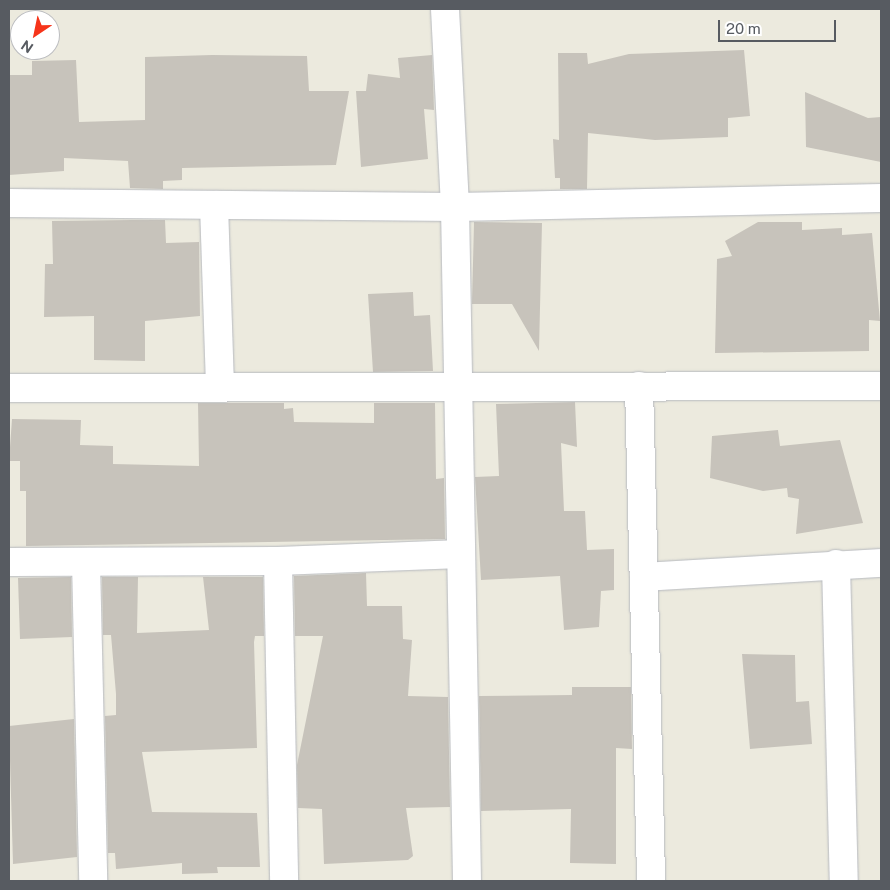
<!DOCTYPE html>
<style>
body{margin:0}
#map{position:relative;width:890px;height:890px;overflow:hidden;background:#eceade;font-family:"Public Sans",sans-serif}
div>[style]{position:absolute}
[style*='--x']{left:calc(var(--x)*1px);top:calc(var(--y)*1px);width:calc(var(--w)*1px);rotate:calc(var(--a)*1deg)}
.building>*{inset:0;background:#c7c3bb}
.roads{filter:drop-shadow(0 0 1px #b6b9bf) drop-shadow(0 0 1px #b6b9bf)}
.street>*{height:28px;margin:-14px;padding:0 14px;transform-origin:14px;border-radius:14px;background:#fff}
span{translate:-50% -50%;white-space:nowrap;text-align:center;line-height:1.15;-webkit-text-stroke:4.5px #fff;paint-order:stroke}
.frame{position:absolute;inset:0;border:10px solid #575b61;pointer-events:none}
.north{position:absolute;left:10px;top:10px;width:50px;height:50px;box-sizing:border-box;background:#fff;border:1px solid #bcbdc0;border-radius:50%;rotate:214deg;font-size:14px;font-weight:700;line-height:20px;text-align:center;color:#575b61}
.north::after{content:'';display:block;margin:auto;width:18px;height:22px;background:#f6341a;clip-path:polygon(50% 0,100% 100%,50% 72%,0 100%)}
.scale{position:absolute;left:718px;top:20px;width:118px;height:22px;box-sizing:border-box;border:2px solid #575b61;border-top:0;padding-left:6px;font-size:15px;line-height:18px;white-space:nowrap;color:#575b61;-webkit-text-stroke:4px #fff;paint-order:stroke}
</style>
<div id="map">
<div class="building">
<i style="clip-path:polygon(744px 50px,750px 116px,728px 118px,728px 137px,655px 140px,588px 133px,587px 189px,560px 189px,560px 178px,555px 178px,553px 139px,559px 140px,558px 53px,587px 53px,588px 64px,629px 54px)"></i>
<i style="clip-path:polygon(212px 55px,307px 56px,309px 91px,349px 91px,336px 165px,182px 168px,182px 180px,163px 181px,163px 189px,130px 188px,128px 161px,64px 158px,64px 171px,9px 175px,10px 75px,32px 75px,32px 61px,76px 60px,79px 122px,145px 120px,145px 57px)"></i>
<i style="clip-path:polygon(432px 55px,434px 110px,424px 109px,428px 159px,361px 167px,356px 91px,366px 91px,368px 74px,400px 78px,398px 58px)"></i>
<i style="clip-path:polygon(805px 92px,868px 118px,881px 117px,881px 162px,806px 147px)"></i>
<i style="clip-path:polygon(131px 220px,165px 220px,166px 243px,199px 242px,200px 316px,145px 321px,145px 361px,94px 360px,94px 316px,44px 317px,45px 264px,53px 264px,52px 221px)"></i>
<i style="clip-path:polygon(474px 222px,542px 223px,539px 351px,512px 304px,472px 304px)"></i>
<i style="clip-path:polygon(758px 222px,802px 222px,802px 230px,842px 228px,842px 235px,872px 233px,880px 321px,869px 320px,869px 351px,715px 353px,717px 259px,732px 256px,725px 241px)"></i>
<i style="clip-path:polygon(413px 292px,414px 316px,430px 315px,433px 371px,373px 372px,368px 294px)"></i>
<i style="clip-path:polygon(575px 402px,577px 447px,561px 443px,564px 511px,585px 511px,587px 550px,614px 549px,614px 590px,601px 591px,599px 627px,564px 630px,560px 576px,481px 580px,475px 477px,499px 476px,496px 404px)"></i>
<i style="clip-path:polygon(198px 403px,284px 403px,284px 409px,293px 408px,294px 422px,374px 423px,374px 403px,435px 403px,436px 479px,444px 478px,445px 539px,26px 546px,26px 491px,20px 491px,20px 461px,9px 461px,12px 419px,81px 420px,80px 445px,113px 446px,113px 464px,199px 466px)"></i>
<i style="clip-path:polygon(778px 430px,780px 446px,840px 440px,863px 523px,796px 534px,799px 499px,788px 497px,787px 488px,763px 491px,710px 478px,712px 436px)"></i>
<i style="clip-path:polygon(366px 573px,367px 606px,402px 606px,403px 639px,412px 640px,408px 696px,448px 697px,450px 807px,406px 808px,413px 856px,408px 860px,324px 864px,322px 809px,298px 808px,297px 765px,323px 636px,295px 636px,294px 576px)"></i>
<i style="clip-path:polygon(71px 577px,72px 637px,20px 639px,18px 578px)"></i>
<i style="clip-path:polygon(102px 577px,138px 577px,137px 633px,209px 630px,203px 577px,263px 577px,264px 636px,255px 636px,254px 642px,257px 748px,142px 752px,152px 812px,257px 813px,260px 867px,217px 867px,218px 873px,182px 874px,182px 863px,116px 869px,115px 853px,108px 853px,105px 716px,116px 715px,116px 694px,111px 635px,103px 635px)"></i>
<i style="clip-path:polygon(742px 654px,795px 655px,796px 702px,809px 701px,812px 744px,750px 749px)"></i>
<i style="clip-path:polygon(572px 687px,631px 687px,632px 749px,616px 748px,616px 864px,570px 863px,571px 809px,481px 811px,479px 696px,572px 695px)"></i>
<i style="clip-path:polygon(74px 719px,77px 857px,13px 864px,9px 726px)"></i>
</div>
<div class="roads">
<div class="street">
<i style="--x:445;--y:9;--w:198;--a:87.1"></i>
<i style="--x:455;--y:207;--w:674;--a:88.98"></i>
<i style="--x:9;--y:203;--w:446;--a:0.5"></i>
<i style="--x:455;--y:207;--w:426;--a:-1.2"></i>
<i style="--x:214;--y:205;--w:182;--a:88.1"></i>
<i style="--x:639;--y:386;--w:495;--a:88.6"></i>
<i style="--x:9;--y:388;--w:872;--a:-0.13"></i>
<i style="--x:278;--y:561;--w:320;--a:88.9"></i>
<i style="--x:9;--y:562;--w:269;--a:-0.2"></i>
<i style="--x:278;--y:561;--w:183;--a:-2.2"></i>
<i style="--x:86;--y:562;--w:319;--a:88.7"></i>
<i style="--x:836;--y:564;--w:317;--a:88.6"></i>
<i style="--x:644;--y:577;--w:237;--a:-3.4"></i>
</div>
</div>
<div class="frame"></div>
<div class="north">N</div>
<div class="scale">20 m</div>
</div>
